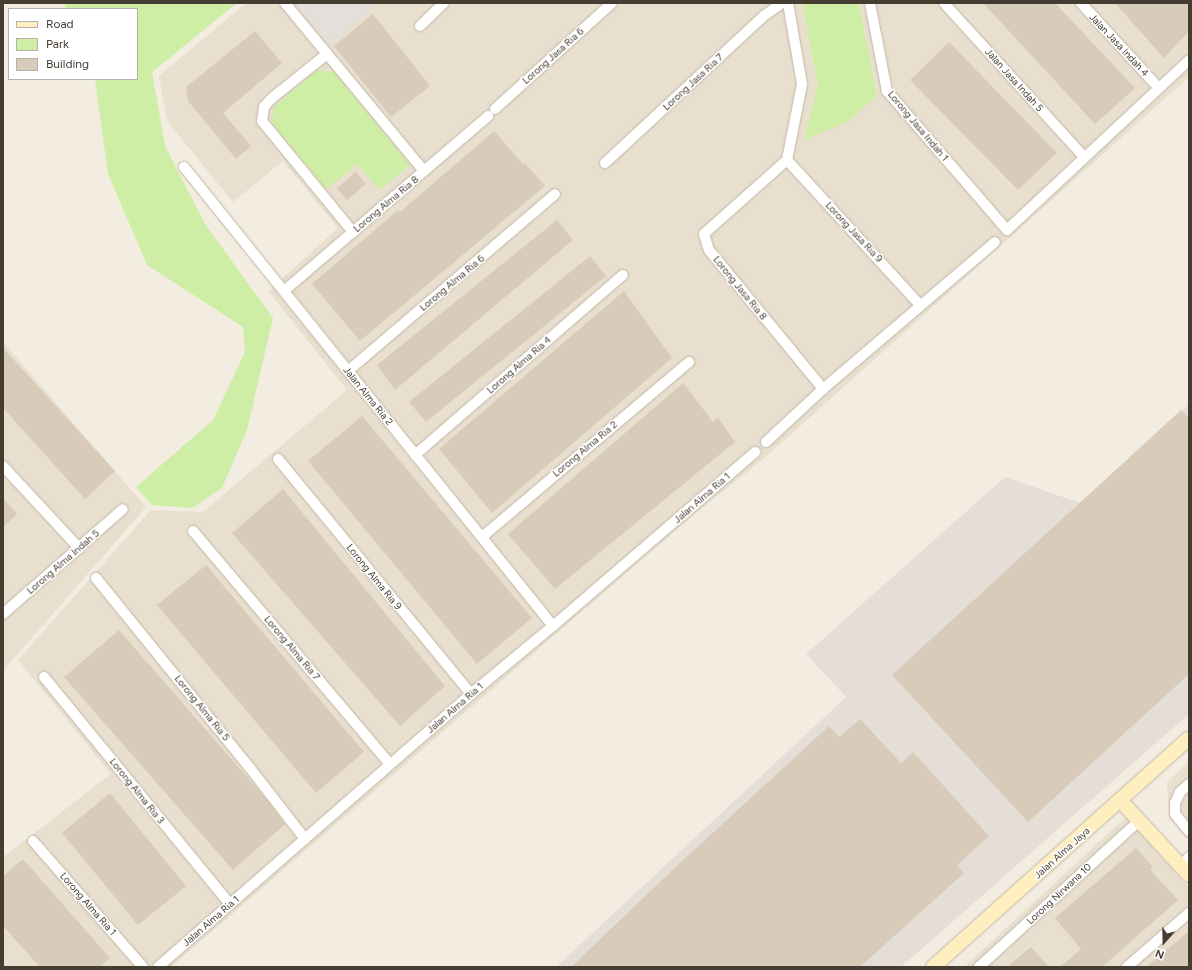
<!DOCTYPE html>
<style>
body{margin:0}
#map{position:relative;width:1192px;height:970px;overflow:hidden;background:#f3ede1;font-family:Figtree,sans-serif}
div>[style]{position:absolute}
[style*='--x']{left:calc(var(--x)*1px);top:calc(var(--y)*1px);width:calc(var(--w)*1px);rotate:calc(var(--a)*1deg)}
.residential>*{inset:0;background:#e8dfcf}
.industrial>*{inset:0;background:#e4ded7}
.green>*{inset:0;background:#ceeda5}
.parking>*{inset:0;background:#e3dfdb}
.building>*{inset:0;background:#d9cbb9}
.roads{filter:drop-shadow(0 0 1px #c2b8a6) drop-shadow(0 0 1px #c2b8a6)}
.street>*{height:10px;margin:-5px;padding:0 5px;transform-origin:5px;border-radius:5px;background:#fff}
.secondary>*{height:14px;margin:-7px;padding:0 7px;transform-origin:7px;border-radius:7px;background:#ffeec0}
span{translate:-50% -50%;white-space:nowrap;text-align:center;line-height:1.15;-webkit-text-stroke:3px #fff;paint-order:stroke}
.street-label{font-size:10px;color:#453d32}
.frame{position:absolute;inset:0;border:4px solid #453d32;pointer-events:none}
.legend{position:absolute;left:8px;top:8px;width:130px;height:72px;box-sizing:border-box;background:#fff;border:1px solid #b5b1ad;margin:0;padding:5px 7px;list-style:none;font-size:12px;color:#453d32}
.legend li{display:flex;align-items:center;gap:8px;height:20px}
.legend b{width:20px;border:1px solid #b5b1ad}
.north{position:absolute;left:1144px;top:922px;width:40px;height:40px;-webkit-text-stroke:3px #fff;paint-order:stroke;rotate:200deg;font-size:11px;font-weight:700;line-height:16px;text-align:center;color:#453d32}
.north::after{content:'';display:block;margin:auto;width:14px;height:18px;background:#453d32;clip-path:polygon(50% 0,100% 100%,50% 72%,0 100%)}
</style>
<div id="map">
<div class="residential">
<i style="clip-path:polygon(246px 3px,802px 3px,818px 85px,804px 140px,877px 96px,859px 3px,1189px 3px,1189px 77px,768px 455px,689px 519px,171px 967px,3px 967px,3px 857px,111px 774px,18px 660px,151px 510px,203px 512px,347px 390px,268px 291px,338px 228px,283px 161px,233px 202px,167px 121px,159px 76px)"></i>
<i style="clip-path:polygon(3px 342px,146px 507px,3px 671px)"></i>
<i style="clip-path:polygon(1189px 761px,1189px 841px,1169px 818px,1167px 782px)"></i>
<i style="clip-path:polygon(1126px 817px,1189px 888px,1189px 967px,964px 967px)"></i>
</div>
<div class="industrial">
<i style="clip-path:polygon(1189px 404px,1189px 714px,901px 967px,556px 967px,846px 697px,806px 654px,1005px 477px,1080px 503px)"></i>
</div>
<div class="green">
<i style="clip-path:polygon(63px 3px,237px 3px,152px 72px,165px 146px,205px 224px,273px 318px,247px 430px,222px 488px,192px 508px,152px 505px,136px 487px,213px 420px,245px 352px,243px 327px,147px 265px,108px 174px,95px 79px,137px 79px,137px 9px,67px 9px)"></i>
<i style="clip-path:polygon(802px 3px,859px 3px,877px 96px,847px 122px,804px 140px,818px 85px)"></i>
<i style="clip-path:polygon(317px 70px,334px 72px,410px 165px,379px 190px,358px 164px,326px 189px,272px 123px,274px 107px)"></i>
</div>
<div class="parking">
<i style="clip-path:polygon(296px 3px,377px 3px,379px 4px,329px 44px)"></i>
</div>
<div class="building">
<i style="clip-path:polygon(983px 3px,1055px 3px,1135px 88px,1095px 124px)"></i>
<i style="clip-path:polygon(1115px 3px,1189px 3px,1189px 31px,1164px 58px)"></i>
<i style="clip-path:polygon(373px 14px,430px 86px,391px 117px,334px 46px)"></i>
<i style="clip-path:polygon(255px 31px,282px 63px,223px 113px,251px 146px,236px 159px,188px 101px,186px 87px)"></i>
<i style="clip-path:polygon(949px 42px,1057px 153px,1018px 190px,910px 80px)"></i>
<i style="clip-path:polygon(494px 131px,523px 164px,525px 163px,545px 186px,360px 341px,312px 284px,398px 210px,400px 212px)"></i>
<i style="clip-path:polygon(356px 172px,366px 184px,347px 200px,337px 188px)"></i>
<i style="clip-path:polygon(557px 220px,573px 240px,395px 390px,377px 365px)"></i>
<i style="clip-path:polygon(590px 256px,606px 276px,426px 422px,409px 402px)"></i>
<i style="clip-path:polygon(624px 291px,672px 358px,492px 513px,439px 449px)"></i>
<i style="clip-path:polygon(3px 348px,115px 471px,85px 499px,3px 408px)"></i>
<i style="clip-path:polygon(683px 383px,713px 422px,718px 417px,735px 442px,555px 589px,508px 534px)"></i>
<i style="clip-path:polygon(1181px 410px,1189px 418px,1189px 674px,1028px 822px,892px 675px)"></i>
<i style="clip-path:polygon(362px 416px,532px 618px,477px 664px,308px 461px)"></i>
<i style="clip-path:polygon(283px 489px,445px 686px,400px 726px,232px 533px)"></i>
<i style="clip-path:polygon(3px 498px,17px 514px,3px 527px)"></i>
<i style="clip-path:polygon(206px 565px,364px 752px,316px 793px,157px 605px)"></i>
<i style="clip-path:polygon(119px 630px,267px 800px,285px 824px,233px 870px,64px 677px)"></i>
<i style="clip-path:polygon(860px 719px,901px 763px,913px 752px,989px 836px,957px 865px,964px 873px,860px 967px,571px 967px,680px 863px,829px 726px,839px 737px)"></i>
<i style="clip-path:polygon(110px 793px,186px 886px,138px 925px,62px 833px)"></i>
<i style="clip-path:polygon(1136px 848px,1153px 867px,1150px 870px,1178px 900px,1102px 967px,1060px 967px,1081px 949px,1055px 918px)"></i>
<i style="clip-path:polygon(23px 859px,110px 958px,100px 967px,40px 967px,3px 926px,3px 876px)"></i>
<i style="clip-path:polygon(1189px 931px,1189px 964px,1186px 967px,1146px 967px)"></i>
<i style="clip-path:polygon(1031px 947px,1049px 967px,1007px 967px)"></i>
</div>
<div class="roads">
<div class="street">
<i style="--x:285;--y:3;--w:218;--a:50.4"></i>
<i style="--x:870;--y:3;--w:90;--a:79.1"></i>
<i style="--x:887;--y:91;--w:184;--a:49.2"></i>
<i style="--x:1007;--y:230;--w:249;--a:-43"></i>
<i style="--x:944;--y:3;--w:208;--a:47.7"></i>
<i style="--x:1081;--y:3;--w:114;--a:47.5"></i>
<i style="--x:420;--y:26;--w:33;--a:-44"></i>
<i style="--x:327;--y:54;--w:70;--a:141.3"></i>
<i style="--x:272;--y:98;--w:12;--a:132"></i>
<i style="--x:264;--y:107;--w:14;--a:98"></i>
<i style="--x:262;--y:121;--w:144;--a:50.7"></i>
<i style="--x:495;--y:109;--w:158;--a:-42.2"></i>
<i style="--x:787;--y:160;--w:111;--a:138.3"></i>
<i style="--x:704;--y:234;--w:17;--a:73"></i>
<i style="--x:709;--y:250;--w:180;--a:50.6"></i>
<i style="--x:787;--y:160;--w:197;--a:47.5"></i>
<i style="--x:787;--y:160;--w:77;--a:-78.8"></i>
<i style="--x:802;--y:84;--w:82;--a:-99.8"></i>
<i style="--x:605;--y:163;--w:218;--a:-42.8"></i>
<i style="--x:765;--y:15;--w:21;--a:-35"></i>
<i style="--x:184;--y:167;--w:589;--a:51.2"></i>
<i style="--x:284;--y:291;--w:269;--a:-40.6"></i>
<i style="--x:348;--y:371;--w:272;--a:-40.5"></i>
<i style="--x:766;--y:442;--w:78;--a:-42.9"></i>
<i style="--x:823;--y:389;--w:226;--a:-40.5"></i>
<i style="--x:415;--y:455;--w:275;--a:-40.9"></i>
<i style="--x:278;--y:459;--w:304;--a:50.6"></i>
<i style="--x:3;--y:466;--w:112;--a:47.2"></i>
<i style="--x:193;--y:531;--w:305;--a:49.8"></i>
<i style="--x:482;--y:537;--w:271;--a:-40.2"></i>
<i style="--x:96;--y:578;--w:245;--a:51"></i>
<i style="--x:250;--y:768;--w:90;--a:52.2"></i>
<i style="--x:3;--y:614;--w:159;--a:-41.2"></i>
<i style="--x:44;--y:677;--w:293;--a:50.7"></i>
<i style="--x:1189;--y:784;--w:12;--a:138"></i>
<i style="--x:1180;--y:792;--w:12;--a:114"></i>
<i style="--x:1175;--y:803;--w:11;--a:90"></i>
<i style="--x:1175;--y:814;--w:22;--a:51"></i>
<i style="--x:33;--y:841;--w:167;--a:48.9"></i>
<i style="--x:1181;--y:866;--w:12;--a:-48"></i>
<i style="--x:158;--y:967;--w:415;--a:-41.1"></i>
<i style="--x:471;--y:694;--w:107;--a:-39.7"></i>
<i style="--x:553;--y:626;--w:267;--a:-40.7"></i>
<i style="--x:979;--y:967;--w:217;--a:-42.4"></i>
<i style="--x:1127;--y:967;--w:82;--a:-41.1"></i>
</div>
<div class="secondary">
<i style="--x:1120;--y:800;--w:102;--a:47.4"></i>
<i style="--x:933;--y:967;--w:343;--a:-41.8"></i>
</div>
</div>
<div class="street-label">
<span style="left:1119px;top:45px;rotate:47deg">Jalan Jasa Indah 4</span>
<span style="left:553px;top:56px;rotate:-42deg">Lorong Jasa Ria 6</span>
<span style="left:1014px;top:80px;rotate:48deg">Jalan Jasa Indah 5</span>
<span style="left:693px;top:82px;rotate:-43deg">Lorong Jasa Ria 7</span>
<span style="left:918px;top:126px;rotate:50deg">Lorong Jasa Indah 1</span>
<span style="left:386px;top:204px;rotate:-40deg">Lorong Alma Ria 8</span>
<span style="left:854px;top:232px;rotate:47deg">Lorong Jasa Ria 9</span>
<span style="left:452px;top:283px;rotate:-40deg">Lorong Alma Ria 6</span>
<span style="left:740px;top:288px;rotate:51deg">Lorong Jasa Ria 8</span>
<span style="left:519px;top:365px;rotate:-41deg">Lorong Alma Ria 4</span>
<span style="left:368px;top:396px;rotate:51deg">Jalan Alma Ria 2</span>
<span style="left:585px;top:449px;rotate:-40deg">Lorong Alma Ria 2</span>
<span style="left:702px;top:498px;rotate:-41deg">Jalan Alma Ria 1</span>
<span style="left:63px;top:562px;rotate:-41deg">Lorong Alma Indah 5</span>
<span style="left:374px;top:577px;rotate:51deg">Lorong Alma Ria 9</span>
<span style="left:292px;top:648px;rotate:50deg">Lorong Alma Ria 7</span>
<span style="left:202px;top:708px;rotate:51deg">Lorong Alma Ria 5</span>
<span style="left:455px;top:708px;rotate:-41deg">Jalan Alma Ria 1</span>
<span style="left:137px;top:791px;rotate:51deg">Lorong Alma Ria 3</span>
<span style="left:1062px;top:853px;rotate:-42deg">Jalan Alma Jaya</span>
<span style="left:1059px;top:894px;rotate:-43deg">Lorong Nirwana 10</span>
<span style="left:88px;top:904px;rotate:49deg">Lorong Alma Ria 1</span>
<span style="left:211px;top:921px;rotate:-41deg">Jalan Alma Ria 1</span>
</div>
<div class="frame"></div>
<ul class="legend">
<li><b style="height:5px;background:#ffeec0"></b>Road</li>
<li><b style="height:11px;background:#ceeda5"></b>Park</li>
<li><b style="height:11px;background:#d9cbb9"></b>Building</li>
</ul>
<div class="north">N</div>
</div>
